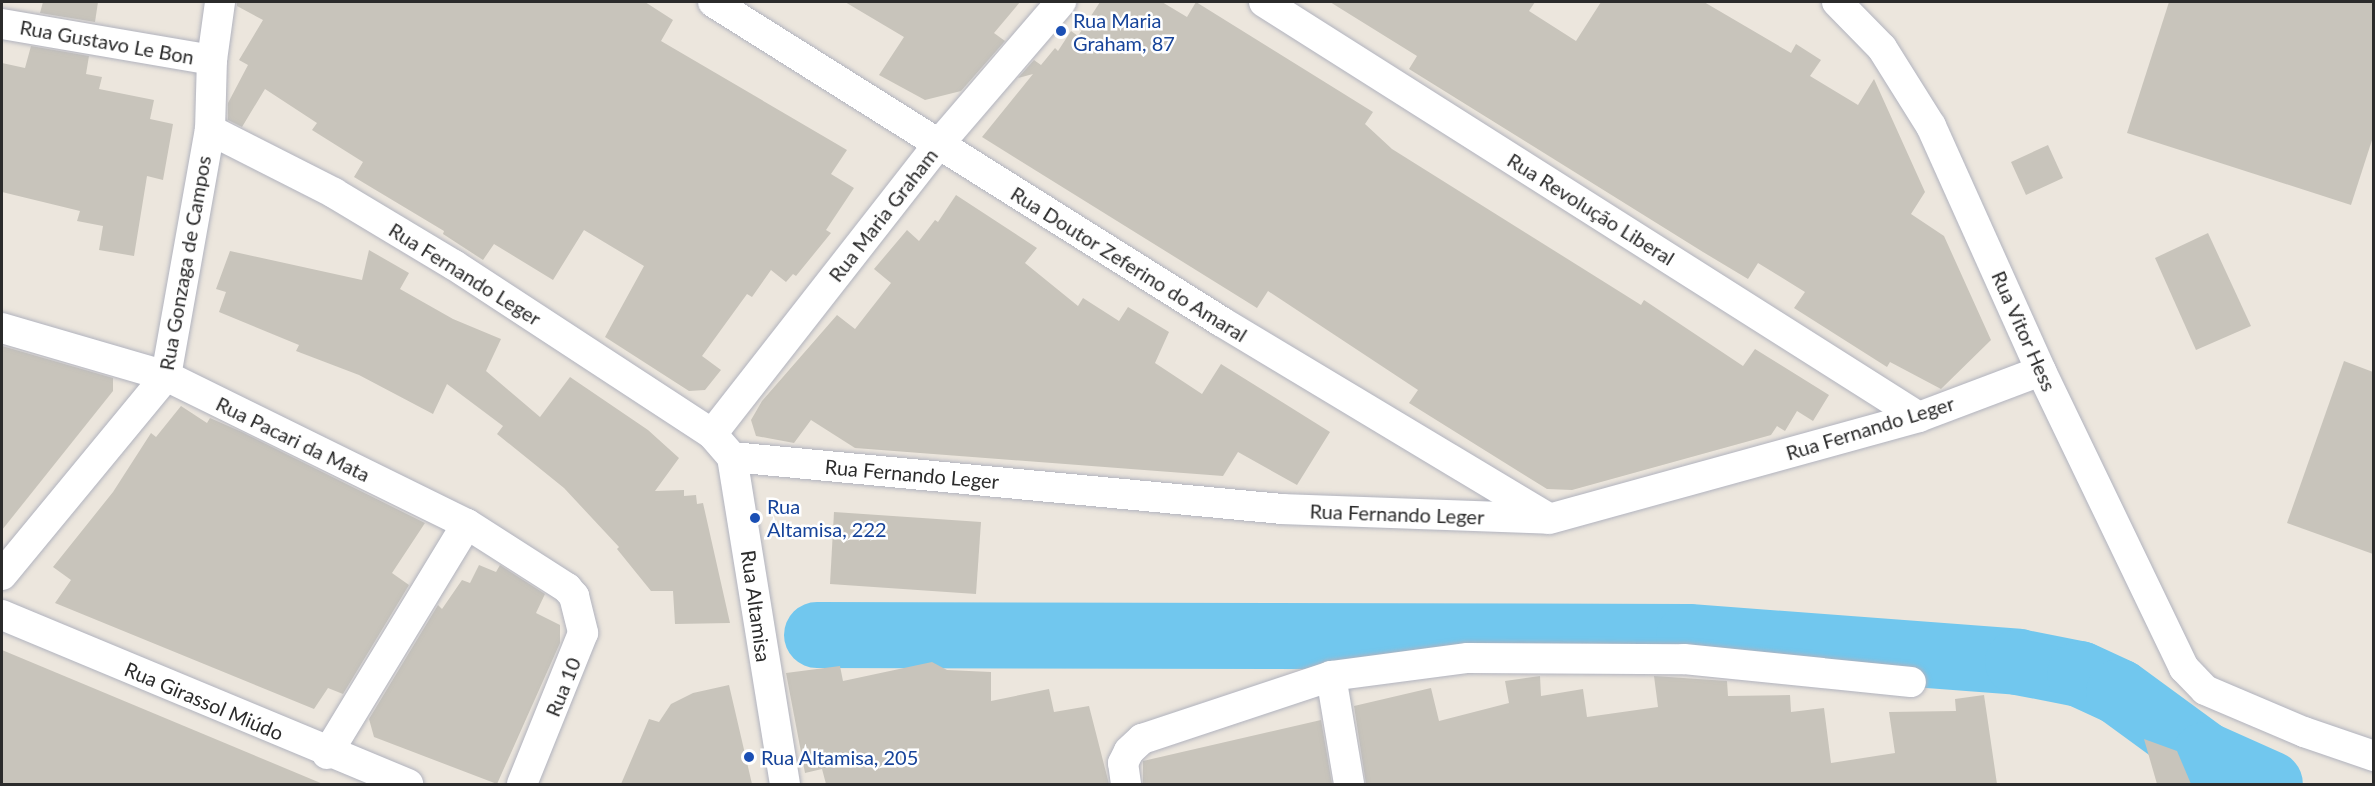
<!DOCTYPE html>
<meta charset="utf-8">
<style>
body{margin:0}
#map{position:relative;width:2375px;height:786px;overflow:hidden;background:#ece6dd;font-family:Lato,sans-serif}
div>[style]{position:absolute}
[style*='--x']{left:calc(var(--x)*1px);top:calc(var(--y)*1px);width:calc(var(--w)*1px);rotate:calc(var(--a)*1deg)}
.river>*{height:66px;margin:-33px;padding:0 33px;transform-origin:33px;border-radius:33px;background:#71c7ee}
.building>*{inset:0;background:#c8c4bb}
.roads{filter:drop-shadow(0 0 2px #b1b3be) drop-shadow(0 0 2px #b1b3be)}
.minor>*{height:30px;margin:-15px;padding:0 15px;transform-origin:15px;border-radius:15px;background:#fff}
.dots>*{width:16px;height:16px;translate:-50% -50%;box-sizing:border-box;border:3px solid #fff;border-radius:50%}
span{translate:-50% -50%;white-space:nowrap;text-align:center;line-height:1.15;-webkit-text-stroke:5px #fff;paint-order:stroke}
.transit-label{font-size:20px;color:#164399}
.left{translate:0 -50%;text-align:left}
.street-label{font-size:20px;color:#2b2b2b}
.frame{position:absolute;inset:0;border:3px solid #2b2b2b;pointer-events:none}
</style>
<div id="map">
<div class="river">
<i style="--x:817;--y:635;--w:872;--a:0.13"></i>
<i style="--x:1689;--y:637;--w:330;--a:4.3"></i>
<i style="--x:2018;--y:662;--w:63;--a:11"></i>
<i style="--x:2080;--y:674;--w:43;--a:24.8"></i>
<i style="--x:2119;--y:692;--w:107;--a:36.2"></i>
<i style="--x:2205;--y:755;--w:71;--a:24"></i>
</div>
<div class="building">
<i style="clip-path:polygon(43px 2px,98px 2px,95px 22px,40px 13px)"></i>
<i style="clip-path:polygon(237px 2px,645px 2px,673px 20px,661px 41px,847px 150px,831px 174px,854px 188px,826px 230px,831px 233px,796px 276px,793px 274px,786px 282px,771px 270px,752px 297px,747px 294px,702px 356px,721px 370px,705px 390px,689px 391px,605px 337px,644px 266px,584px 230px,553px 280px,494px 244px,483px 260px,443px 234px,444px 231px,354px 177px,363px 162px,312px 130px,317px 123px,265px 89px,242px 127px,228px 120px,228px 103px,248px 65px,239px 60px,263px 20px,237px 6px)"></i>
<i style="clip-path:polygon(845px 2px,1020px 2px,994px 33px,1005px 41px,961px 91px,925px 100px,879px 75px,904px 37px)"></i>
<i style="clip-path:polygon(1100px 2px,1162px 2px,1187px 17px,1196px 2px,1373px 112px,1365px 124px,1392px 149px,1641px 305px,1644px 300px,1743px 366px,1755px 349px,1829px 395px,1813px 421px,1797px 411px,1785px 431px,1777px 426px,1771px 435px,1572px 490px,1547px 489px,1409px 403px,1418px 390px,1268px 291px,1257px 308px,982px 137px,1033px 74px,1018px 78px,1034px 60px,1041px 65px,1055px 48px,1058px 51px,1071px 31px,1078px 36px)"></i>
<i style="clip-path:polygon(1330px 2px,1535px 2px,1529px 11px,1576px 41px,1601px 2px,1704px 2px,1791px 53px,1796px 44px,1821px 60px,1810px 76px,1858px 105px,1874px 79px,1925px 192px,1911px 214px,1944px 236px,1991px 340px,1941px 389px,1890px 362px,1887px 367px,1794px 308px,1805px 292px,1758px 263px,1748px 279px,1703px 252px,1409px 69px,1417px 56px)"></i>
<i style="clip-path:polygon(2169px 2px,2373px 2px,2373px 137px,2351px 205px,2127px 133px)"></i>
<i style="clip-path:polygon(31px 46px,89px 56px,86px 74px,102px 77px,99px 89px,154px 100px,150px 119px,173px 124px,163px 180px,147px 176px,134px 256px,99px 250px,103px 226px,77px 221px,80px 211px,2px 192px,2px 63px,25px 68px)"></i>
<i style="clip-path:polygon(2048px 145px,2063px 178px,2026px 195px,2011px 162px)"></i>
<i style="clip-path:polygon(956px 195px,1037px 248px,1025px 263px,1078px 306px,1083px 298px,1119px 321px,1128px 307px,1169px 332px,1155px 363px,1202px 394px,1221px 364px,1330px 432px,1297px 485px,1238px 452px,1223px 476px,855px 448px,811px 420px,794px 443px,756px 436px,751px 420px,762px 401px,837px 315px,855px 329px,891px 283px,874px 269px,907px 230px,919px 241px,935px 220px,938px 222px)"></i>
<i style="clip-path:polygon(2208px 233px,2251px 326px,2196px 350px,2155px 258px)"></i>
<i style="clip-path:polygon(369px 250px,409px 273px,400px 289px,453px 319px,501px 339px,486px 371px,540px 417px,570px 377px,648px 430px,679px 458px,655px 491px,684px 490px,684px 496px,696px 495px,697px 504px,703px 503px,730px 623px,675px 624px,673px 591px,651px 591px,617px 549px,619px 547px,564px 488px,497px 434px,503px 426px,447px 384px,433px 414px,359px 375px,296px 351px,299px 345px,219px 312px,226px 292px,216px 289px,230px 251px,362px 280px)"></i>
<i style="clip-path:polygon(2px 346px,113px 378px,113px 391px,2px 530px)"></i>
<i style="clip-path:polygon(2344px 361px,2373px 372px,2373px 554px,2287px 523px)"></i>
<i style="clip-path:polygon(181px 406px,207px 423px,210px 418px,242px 432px,425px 523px,392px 573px,409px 585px,343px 694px,328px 688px,314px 709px,55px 603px,71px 580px,53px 567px,113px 492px,151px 433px,156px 437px)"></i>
<i style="clip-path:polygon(834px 512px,981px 522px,976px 594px,830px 584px)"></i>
<i style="clip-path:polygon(479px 565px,496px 572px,500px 565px,545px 594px,536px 613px,560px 625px,560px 643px,497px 784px,374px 737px,369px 719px,438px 605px,442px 609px,462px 580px,470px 583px)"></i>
<i style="clip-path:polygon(2px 650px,323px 784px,2px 784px)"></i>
<i style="clip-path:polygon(932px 662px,947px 670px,991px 672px,991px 701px,1049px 689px,1054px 712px,1089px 706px,1109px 784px,826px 784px,822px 769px,805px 773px,786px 673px,840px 666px,843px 681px)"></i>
<i style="clip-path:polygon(1540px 676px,1541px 696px,1583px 689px,1587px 717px,1658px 707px,1654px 676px,1727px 681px,1728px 696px,1790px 695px,1791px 712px,1824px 708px,1831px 763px,1895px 753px,1889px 712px,1956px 711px,1955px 699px,1984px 695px,1997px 784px,1366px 784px,1354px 706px,1431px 688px,1439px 721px,1509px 703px,1505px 681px)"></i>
<i style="clip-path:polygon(729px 685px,752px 784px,621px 784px,649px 719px,659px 722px,671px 704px,693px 693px)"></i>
<i style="clip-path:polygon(1321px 720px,1332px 784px,1143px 784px,1143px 761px)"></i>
<i style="clip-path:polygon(2144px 739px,2177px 751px,2191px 784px,2157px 784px)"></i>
</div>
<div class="roads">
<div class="minor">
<i style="--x:713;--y:2;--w:601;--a:32.16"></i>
<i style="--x:1222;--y:322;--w:379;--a:31"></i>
<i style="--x:1264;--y:2;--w:775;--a:32.36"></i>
<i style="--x:1837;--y:2;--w:64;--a:45.6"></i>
<i style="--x:1882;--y:48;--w:92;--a:57.9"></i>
<i style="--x:1931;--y:126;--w:269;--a:65.8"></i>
<i style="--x:2041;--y:371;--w:330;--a:64.3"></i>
<i style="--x:2184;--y:668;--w:30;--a:46"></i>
<i style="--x:2205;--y:690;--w:108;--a:23"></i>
<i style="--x:2304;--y:732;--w:74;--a:18.9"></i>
<i style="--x:2;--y:24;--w:213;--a:9.7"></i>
<i style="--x:210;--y:130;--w:139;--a:26.9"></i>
<i style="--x:334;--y:193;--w:140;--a:31"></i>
<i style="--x:454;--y:265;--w:308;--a:33.2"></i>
<i style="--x:712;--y:434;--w:30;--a:49"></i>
<i style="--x:732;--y:457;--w:331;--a:80.8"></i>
<i style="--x:2;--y:328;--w:171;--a:16.3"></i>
<i style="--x:166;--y:376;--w:335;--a:26.2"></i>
<i style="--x:467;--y:524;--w:119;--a:32.6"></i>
<i style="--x:567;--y:588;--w:11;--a:49"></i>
<i style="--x:574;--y:596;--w:38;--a:76"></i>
<i style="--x:583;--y:633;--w:163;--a:112"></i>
<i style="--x:712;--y:434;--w:367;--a:-52"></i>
<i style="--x:938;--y:145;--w:189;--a:-49.3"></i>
<i style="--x:732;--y:457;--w:552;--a:5.4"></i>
<i style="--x:1282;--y:509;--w:267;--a:2.1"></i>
<i style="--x:1549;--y:519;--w:384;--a:-15.4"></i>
<i style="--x:1919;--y:417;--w:130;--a:-20.7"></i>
<i style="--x:2;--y:575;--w:258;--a:-50.5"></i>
<i style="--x:166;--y:376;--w:250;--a:-79.9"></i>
<i style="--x:210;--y:130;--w:70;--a:-88.4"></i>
<i style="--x:212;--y:60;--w:59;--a:-82.1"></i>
<i style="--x:2;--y:615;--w:440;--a:22.6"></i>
<i style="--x:1331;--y:676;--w:109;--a:80.5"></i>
<i style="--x:327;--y:754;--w:269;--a:-58.7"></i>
<i style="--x:1126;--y:784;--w:21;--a:-98"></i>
<i style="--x:1123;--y:763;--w:13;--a:-63"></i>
<i style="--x:1129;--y:751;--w:18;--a:-43"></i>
<i style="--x:1142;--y:739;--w:199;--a:-18.4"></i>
<i style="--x:1331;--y:676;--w:138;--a:-7.5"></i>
<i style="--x:1468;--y:658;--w:216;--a:0.3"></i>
<i style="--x:1684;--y:659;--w:228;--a:5.8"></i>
</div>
</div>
<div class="dots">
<i style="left:1061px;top:31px;background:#1a4fb4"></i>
<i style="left:755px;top:518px;background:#1a4fb4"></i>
<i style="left:749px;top:757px;background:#1a4fb4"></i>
</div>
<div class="transit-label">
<span class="left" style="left:1073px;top:32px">Rua Maria<br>Graham, 87</span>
<span class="left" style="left:767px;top:518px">Rua<br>Altamisa, 222</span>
<span class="left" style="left:761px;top:757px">Rua Altamisa, 205</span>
</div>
<div class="street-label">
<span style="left:107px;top:42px;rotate:10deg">Rua Gustavo Le Bon</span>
<span style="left:1591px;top:209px;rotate:32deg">Rua Revolução Liberal</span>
<span style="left:883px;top:215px;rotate:-52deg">Rua Maria Graham</span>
<span style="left:185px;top:263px;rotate:-80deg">Rua Gonzaga de Campos</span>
<span style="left:1129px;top:264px;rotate:32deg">Rua Doutor Zeferino do Amaral</span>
<span style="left:465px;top:274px;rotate:32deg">Rua Fernando Leger</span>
<span style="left:2024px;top:331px;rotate:66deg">Rua Vitor Hess</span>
<span style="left:1870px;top:428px;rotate:-17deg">Rua Fernando Leger</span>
<span style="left:293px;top:439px;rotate:26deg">Rua Pacari da Mata</span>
<span style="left:912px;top:474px;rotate:5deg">Rua Fernando Leger</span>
<span style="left:1397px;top:514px;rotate:2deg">Rua Fernando Leger</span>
<span style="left:756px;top:606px;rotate:82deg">Rua Altamisa</span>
<span style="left:563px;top:687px;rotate:-68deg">Rua 10</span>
<span style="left:204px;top:701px;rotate:23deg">Rua Girassol Miúdo</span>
</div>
<div class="frame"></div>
</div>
